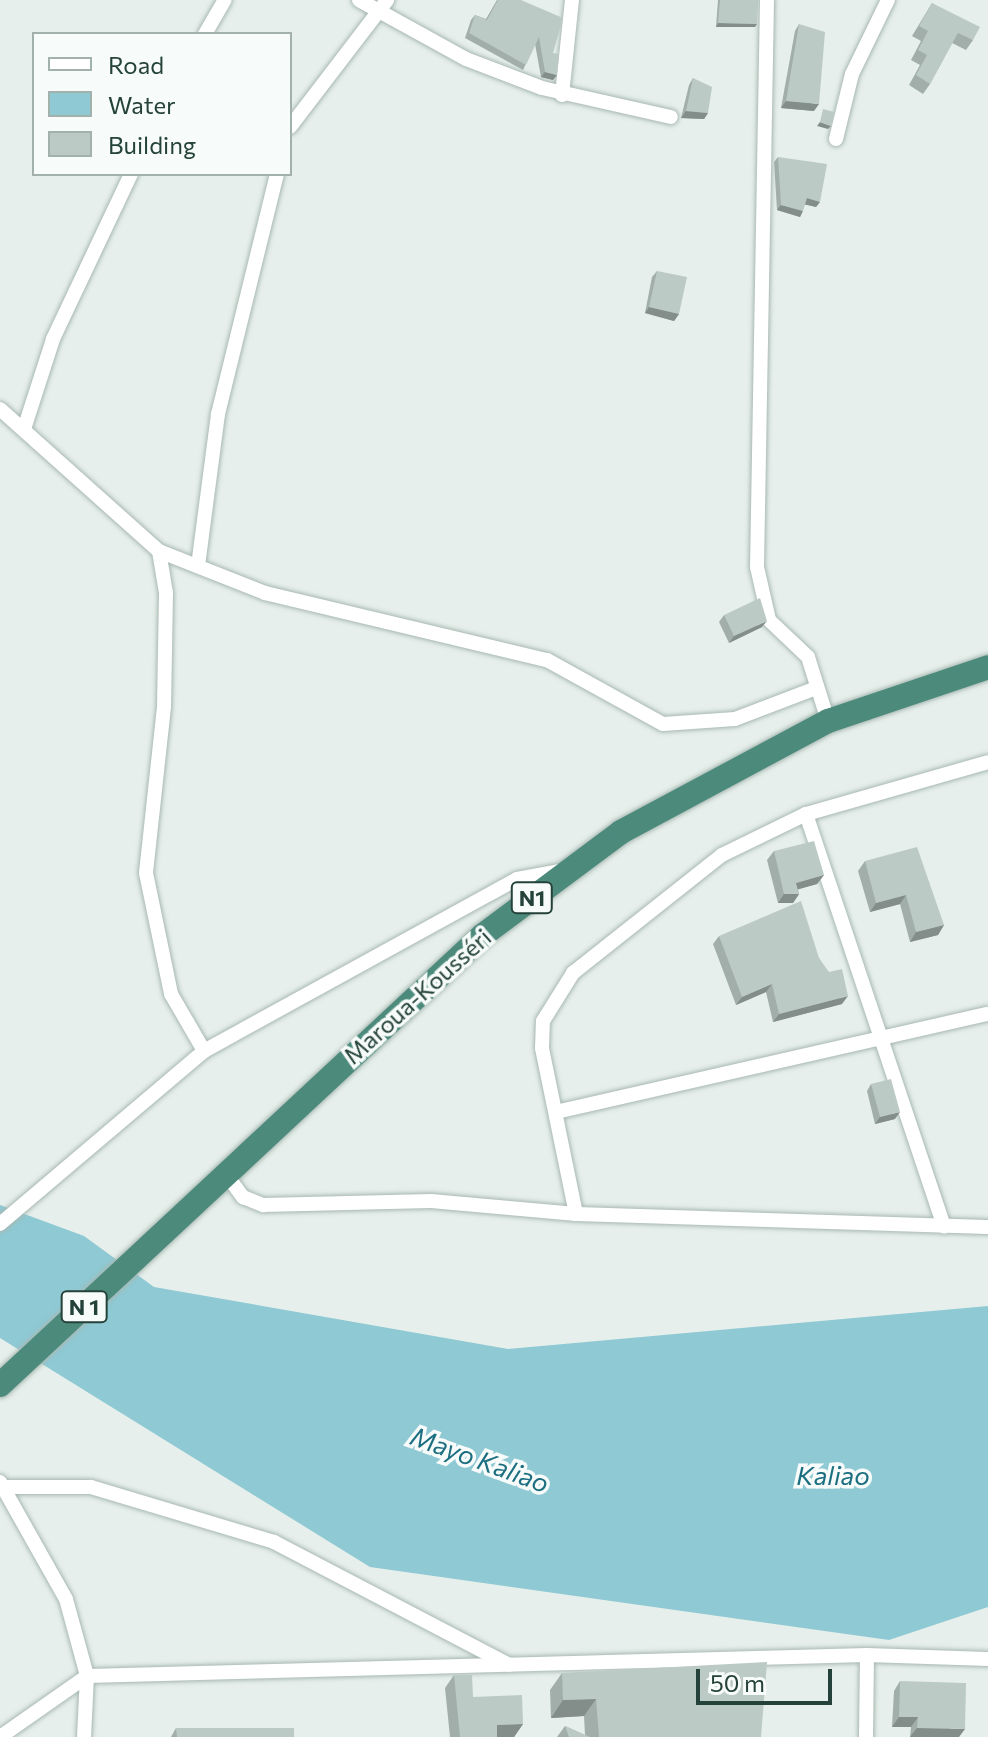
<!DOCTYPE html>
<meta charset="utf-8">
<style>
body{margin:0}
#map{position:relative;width:988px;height:1737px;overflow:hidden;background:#e6efeb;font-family:Commissioner,sans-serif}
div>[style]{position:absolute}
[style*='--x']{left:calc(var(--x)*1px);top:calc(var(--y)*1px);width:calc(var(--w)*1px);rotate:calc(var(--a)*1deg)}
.water>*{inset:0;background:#8ec9d4}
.roads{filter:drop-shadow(0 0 2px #a8b8b2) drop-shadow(0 0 2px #a8b8b2)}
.minor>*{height:14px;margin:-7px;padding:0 7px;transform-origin:7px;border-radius:7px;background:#fff}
.trunk>*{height:24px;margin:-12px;padding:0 12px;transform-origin:12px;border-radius:12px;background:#4c8a7c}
.wall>*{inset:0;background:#a1aea9}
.shaded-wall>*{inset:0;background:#838d89}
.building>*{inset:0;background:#bbcac4}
span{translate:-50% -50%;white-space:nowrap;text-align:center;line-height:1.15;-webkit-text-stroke:7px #f7fbf9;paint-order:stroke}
.shield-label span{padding:2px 6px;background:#f7fbf9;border:2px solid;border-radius:6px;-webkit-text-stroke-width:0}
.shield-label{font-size:22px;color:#24423a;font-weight:700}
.street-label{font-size:24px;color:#24423a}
.water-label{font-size:26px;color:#1c6f80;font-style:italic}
.legend{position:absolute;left:32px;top:32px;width:260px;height:144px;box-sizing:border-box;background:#f7fbf9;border:2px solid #a3b1ad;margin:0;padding:10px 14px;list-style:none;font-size:24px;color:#24423a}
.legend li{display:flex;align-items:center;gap:16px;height:40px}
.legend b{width:40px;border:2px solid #a3b1ad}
.scale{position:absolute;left:696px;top:1669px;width:136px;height:36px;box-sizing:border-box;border:4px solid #24423a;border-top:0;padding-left:10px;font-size:24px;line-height:28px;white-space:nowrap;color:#24423a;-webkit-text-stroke:6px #f7fbf9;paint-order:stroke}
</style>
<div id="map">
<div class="water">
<i style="clip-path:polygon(0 1205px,84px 1236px,154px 1287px,508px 1349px,988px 1306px,988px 1607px,889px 1640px,370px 1567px,0 1338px)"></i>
</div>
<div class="roads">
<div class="minor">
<i style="--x:359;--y:0;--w:122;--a:28.9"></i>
<i style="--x:466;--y:59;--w:81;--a:20.9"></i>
<i style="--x:542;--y:88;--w:132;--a:12.7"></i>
<i style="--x:767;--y:0;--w:567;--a:91.01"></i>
<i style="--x:757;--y:567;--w:54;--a:77.2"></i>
<i style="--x:769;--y:620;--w:54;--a:43.5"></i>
<i style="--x:808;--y:657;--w:67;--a:72.6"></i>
<i style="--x:205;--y:34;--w:39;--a:-60"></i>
<i style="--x:562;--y:95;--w:96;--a:-84"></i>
<i style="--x:290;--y:127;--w:160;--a:-52.6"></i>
<i style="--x:836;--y:139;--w:67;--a:-76.2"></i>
<i style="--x:852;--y:74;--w:82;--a:-64.1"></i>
<i style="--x:0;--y:409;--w:213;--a:41.8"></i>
<i style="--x:159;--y:551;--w:43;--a:80.5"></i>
<i style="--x:166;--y:593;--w:114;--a:91"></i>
<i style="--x:164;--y:707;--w:167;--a:96.2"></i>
<i style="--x:146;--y:873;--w:124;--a:78.3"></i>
<i style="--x:171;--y:994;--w:66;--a:59.9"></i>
<i style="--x:24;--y:429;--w:95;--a:-72.1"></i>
<i style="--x:53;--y:339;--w:183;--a:-64.7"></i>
<i style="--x:159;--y:551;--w:114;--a:21.6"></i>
<i style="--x:265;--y:593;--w:290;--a:13.4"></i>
<i style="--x:547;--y:660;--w:132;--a:28.9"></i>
<i style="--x:663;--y:724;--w:72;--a:-4"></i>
<i style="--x:735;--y:719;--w:87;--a:-20.9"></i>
<i style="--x:198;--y:566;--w:153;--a:-82.5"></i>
<i style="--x:218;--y:414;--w:247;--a:-76.2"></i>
<i style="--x:806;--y:814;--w:435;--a:71.5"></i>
<i style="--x:560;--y:1111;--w:439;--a:-12.8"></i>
<i style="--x:226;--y:1174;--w:29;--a:54"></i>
<i style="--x:243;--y:1197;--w:22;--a:22"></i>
<i style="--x:263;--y:1205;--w:168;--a:-1.4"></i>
<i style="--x:431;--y:1201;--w:146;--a:5.1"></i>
<i style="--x:576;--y:1214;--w:412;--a:1.8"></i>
<i style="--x:576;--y:1214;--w:169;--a:-101.6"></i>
<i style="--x:542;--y:1048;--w:27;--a:-88"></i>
<i style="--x:543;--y:1021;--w:57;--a:-58"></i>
<i style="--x:573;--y:973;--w:190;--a:-38.4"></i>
<i style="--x:722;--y:855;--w:93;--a:-26"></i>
<i style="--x:806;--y:814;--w:189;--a:-15.9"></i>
<i style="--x:0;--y:1224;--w:267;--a:-40.3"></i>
<i style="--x:204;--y:1051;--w:357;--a:-28.8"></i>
<i style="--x:517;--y:879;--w:55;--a:-10.5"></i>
<i style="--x:0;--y:1482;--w:134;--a:60.6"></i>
<i style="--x:66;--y:1599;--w:80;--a:74.7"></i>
<i style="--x:87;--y:1676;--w:61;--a:92.8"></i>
<i style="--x:4;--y:1487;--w:87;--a:0"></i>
<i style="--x:91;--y:1487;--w:191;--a:16.7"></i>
<i style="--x:274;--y:1542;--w:265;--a:27.6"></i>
<i style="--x:0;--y:1737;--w:106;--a:-35"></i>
<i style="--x:87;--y:1676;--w:780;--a:-1.54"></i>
<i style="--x:867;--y:1655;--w:121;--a:1.9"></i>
<i style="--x:866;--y:1737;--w:82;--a:-89.3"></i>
</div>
<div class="trunk">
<i style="--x:0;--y:1385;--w:660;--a:-42.97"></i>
<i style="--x:483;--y:935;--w:172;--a:-36.7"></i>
<i style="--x:621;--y:832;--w:235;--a:-28.2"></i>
<i style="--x:828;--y:721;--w:169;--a:-18.6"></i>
</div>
</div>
<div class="wall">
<i style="clip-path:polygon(497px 0,521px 0,553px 53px,553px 80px,541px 77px,535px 44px,523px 70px,465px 38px,471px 20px,475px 15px,486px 19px)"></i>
<i style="clip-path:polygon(718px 0,758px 0,755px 27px,716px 27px)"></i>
<i style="clip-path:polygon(932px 3px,973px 40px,966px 50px,952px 43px,930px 84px,923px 94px,909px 85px,920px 65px,911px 60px,921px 41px,912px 36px)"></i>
<i style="clip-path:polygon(799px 24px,814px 111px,781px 108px,795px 31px)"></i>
<i style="clip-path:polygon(693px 78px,708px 113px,704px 119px,681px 118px,689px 85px)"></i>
<i style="clip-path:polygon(778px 157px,820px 202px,816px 207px,805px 204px,800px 217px,777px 210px,774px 162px)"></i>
<i style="clip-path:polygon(657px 271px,679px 314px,674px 321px,645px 313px,652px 277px)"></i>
<i style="clip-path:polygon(724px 615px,762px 627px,729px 643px,719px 622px)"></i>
<i style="clip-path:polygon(774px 851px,824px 875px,817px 884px,798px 889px,799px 894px,793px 903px,778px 903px,767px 860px)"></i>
<i style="clip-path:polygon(865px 861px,944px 925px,938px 935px,910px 942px,900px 904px,870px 912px,858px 871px)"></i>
<i style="clip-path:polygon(719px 936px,819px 958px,842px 1004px,773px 1022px,766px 992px,736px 1005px,713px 944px)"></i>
<i style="clip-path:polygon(871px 1084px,895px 1119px,875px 1124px,867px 1091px)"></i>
<i style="clip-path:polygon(562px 1673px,761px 1737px,557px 1737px,565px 1726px,585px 1735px,584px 1716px,551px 1718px,550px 1690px)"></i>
<i style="clip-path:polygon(454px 1675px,473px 1697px,523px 1724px,514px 1737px,450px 1737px,445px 1688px)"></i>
<i style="clip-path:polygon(900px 1681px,959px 1737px,910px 1737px,911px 1727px,892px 1727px,894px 1691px)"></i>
<i style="clip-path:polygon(176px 1728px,294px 1737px,171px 1737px)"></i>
</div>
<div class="shaded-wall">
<i style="clip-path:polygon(718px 23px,757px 24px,755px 27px,716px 27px)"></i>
<i style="clip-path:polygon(545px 72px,557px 75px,553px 80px,541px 77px)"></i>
<i style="clip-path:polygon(786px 101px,819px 104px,814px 111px,781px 108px)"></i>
<i style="clip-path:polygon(686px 111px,708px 113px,704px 119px,681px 118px)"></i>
<i style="clip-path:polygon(820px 122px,831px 126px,828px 129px,817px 126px)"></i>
<i style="clip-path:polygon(807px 198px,820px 202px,816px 207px,803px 204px)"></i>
<i style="clip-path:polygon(781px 205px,803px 211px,800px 217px,777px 210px)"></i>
<i style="clip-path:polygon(649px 307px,679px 314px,674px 321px,645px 313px)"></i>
<i style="clip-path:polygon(767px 621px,762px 627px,729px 643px,734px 636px)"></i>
<i style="clip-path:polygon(824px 875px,817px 884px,789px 892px,796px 883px)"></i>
<i style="clip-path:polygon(784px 894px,799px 894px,793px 903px,778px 903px)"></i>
<i style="clip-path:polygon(906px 895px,900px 904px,870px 912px,876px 903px)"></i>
<i style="clip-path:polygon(944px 925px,938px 935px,910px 942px,916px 932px)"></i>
<i style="clip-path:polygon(772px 984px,766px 992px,736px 1005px,742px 997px)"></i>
<i style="clip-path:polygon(848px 996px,842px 1004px,773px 1022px,779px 1014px)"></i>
<i style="clip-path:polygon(900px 1112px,895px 1119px,875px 1124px,880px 1117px)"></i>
<i style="clip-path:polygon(596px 1699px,584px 1716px,551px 1718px,563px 1700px)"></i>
<i style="clip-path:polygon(899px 1717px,918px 1717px,911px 1727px,892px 1727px)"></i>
<i style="clip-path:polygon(523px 1724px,514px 1737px,488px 1737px,497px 1725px)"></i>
<i style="clip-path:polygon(917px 1728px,965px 1729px,959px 1737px,910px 1737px)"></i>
</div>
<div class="building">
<i style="clip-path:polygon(498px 0,521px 0,563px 18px,553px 53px,559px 54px,557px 75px,545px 72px,539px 37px,526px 65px,469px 33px,475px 15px,487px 20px)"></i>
<i style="clip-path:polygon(720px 0,758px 0,757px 24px,718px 23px)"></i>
<i style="clip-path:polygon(932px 3px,980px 27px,973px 40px,958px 33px,930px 84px,916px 75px,927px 55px,918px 50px,928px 31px,919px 26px)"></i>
<i style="clip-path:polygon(799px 24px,825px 32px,819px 104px,786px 101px)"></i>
<i style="clip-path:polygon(693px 78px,712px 87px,708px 113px,686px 111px)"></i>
<i style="clip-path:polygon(823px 109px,834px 112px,831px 126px,820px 122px)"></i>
<i style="clip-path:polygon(778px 157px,827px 164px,820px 202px,807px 198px,803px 211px,781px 205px)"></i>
<i style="clip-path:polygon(657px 271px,687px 277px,679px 314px,649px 307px)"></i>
<i style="clip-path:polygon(760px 598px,767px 621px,734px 636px,724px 615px)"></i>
<i style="clip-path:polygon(814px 841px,824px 875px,796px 883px,799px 894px,784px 894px,774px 851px)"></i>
<i style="clip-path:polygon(917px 847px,944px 925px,916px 932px,906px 895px,876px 903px,865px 861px)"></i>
<i style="clip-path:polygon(801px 901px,819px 958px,829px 972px,842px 969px,848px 996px,779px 1014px,772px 984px,742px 997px,719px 936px)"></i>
<i style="clip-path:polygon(891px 1079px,900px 1112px,880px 1117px,871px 1084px)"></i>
<i style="clip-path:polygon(767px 1662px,761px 1737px,599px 1737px,596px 1699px,563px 1700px,562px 1673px)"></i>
<i style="clip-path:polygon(454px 1675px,472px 1675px,473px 1697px,522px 1695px,523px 1724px,497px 1725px,497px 1737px,460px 1737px)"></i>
<i style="clip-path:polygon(900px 1681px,966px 1683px,965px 1729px,917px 1728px,918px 1717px,899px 1717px)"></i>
<i style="clip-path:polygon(565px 1726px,590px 1737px,569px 1737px)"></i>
<i style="clip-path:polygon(176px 1728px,294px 1728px,294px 1737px,177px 1737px)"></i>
</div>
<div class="shield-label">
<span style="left:532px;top:898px">N1</span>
<span style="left:84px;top:1307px">N 1</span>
</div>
<div class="street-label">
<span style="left:417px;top:996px;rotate:-42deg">Maroua-Kousséri</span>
</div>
<div class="water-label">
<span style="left:480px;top:1459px;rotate:20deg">Mayo Kaliao</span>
<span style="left:833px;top:1475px">Kaliao</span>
</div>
<ul class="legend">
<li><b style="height:10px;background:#fff"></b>Road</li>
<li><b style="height:22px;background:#8ec9d4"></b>Water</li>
<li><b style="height:22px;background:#bbcac4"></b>Building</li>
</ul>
<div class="scale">50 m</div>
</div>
